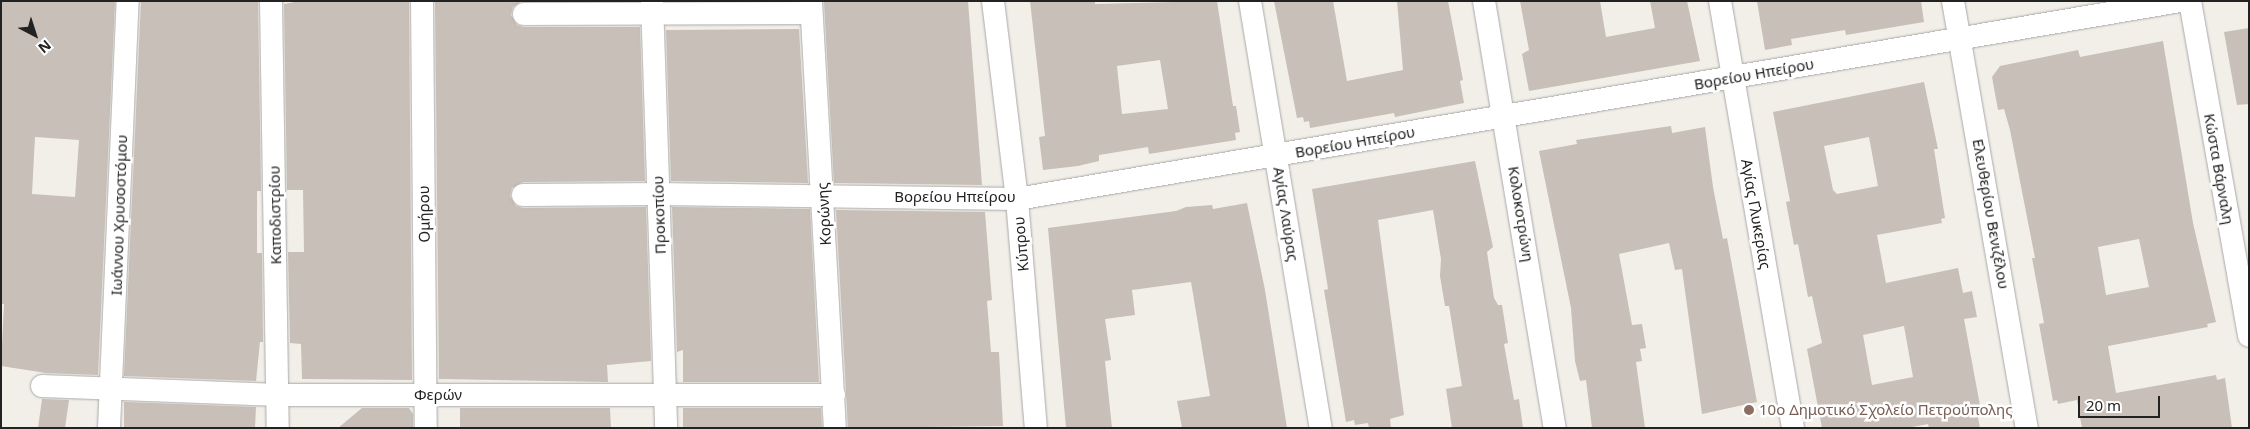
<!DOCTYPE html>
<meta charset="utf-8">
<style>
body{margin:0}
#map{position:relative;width:2250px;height:429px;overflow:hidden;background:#f2efe9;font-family:"Noto Sans",sans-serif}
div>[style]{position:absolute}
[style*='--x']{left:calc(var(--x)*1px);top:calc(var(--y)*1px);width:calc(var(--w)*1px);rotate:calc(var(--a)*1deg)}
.building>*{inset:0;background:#c7bfb8}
.roads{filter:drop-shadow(0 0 1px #a9a9a9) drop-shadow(0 0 1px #a9a9a9)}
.street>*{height:22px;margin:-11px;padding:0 11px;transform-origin:11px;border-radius:11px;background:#fff}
.dots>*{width:14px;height:14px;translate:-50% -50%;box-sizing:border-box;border:2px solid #fff;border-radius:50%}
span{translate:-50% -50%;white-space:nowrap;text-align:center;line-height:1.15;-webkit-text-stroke:5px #fff;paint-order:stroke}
.street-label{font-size:15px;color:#222}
.education-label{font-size:15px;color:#785e54}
.left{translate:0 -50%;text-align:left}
.frame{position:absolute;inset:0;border:2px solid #222;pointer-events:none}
.north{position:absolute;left:10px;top:10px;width:50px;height:50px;-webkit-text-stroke:4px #fff;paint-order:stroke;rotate:140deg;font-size:14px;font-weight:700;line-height:20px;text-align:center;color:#222}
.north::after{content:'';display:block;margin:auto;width:18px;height:22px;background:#222;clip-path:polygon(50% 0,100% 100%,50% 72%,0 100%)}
.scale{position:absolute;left:2078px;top:396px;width:82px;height:22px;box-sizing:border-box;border:2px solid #222;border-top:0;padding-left:6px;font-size:15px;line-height:18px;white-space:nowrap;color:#222;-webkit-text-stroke:4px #fff;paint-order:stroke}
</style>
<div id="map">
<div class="building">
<i style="clip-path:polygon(evenodd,1px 1px,115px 1px,98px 375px,46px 373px,1px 366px,4px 304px,1px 304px,1px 1px,35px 137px,79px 140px,75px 197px,32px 194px,35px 137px)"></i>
<i style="clip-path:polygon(141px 1px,258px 1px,261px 191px,257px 191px,257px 253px,262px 253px,263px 342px,260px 342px,256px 381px,124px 376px)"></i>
<i style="clip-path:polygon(300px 1px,409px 1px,412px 380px,302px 379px,301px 344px,290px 343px,288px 252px,304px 252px,303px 190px,287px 190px,284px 4px)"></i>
<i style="clip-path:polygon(435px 1px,522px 1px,513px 7px,511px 15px,517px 25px,524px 27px,640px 27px,645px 181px,523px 182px,512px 188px,510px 196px,516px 206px,523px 208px,646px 207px,651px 361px,607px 365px,608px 382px,439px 379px)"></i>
<i style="clip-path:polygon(824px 1px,968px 1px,982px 185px,834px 183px)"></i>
<i style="clip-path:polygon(evenodd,1030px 1px,1095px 1px,1095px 4px,1217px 1px,1233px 106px,1236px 106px,1240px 132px,1235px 133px,1236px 140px,1149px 154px,1148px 147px,1099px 155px,1099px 161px,1078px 166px,1043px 170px,1039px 137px,1045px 136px,1030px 1px,1160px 60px,1168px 109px,1122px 114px,1117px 66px,1160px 60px)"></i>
<i style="clip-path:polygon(1274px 1px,1333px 1px,1347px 81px,1403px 70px,1397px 1px,1448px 1px,1463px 80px,1460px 81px,1464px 103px,1395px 117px,1394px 113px,1310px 128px,1309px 121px,1304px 122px,1303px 117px,1297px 118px)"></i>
<i style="clip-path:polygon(1520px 1px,1600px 1px,1606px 37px,1655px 28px,1650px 1px,1687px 1px,1700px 61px,1529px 91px,1522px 54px,1529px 50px)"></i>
<i style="clip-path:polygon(1757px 1px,1921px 1px,1924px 22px,1846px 35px,1845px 30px,1791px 39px,1792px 45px,1765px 50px)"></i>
<i style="clip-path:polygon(2249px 28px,2249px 104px,2237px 105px,2224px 32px)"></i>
<i style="clip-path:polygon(799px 29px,808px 183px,671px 181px,666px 30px)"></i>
<i style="clip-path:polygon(evenodd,2163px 41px,2193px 223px,2216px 322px,2207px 324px,2208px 327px,2108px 346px,2116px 393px,2216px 375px,2217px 380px,2225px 378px,2232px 428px,2082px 428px,2077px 400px,2058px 404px,2057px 400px,2053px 401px,2039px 324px,2044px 323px,2032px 258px,2035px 258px,2010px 130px,2004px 109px,1998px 110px,1992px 77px,2000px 66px,2078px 50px,2080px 57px,2163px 41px,2139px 239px,2149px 287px,2106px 295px,2098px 247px,2139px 239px)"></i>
<i style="clip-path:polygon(evenodd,1924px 82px,1938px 149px,1934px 149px,1945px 218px,1941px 219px,1942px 223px,1877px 235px,1886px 283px,1958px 268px,1963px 293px,1972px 291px,1977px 317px,1964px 319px,1981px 411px,1977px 412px,1980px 428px,1929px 428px,1928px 424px,1907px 428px,1822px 428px,1807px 349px,1822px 343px,1812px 296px,1808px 297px,1798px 244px,1794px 245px,1786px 202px,1790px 201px,1773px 112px,1924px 82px,1869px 137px,1878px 186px,1837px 194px,1833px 190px,1824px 146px,1869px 137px,1924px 82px,1904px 326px,1913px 377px,1872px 385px,1863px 335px,1904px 326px)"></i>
<i style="clip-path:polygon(1671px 126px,1672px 133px,1705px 127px,1713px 187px,1723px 239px,1727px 238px,1757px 402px,1702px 414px,1682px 269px,1675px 270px,1669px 243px,1619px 254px,1632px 325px,1642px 324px,1646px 348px,1640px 349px,1642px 361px,1636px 362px,1645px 428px,1592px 428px,1586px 380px,1580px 381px,1575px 361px,1571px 308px,1539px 151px,1577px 144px,1576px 140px)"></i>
<i style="clip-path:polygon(1475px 161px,1493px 247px,1487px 252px,1494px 298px,1498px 305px,1502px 305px,1508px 343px,1504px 344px,1514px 400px,1519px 399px,1523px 428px,1452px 428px,1446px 389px,1462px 386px,1449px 306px,1445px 306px,1440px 276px,1441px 259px,1433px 210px,1378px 220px,1404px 415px,1390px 419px,1391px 428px,1369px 428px,1368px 423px,1355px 425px,1354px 420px,1346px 422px,1324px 290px,1328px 289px,1312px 189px)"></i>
<i style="clip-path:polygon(1247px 203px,1265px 290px,1287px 428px,1182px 428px,1177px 401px,1210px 396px,1191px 282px,1132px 290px,1135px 315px,1105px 319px,1111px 360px,1105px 361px,1112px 428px,1066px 428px,1048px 228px,1176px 211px,1186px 207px,1212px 205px,1213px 209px)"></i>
<i style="clip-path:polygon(672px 207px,810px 209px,819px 382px,683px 382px,683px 350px,677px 352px)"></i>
<i style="clip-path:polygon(836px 210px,985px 212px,992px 300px,987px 301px,991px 352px,999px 352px,1003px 426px,848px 428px)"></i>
<i style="clip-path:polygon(42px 399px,69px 400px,65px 428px,38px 428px)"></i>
<i style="clip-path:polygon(124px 402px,256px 407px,255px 428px,124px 428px)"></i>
<i style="clip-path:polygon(362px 408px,409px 408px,413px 414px,413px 428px,338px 428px)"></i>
<i style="clip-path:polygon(460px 408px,610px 408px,611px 428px,466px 428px,460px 427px)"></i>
<i style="clip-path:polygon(683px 408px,821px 408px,822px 428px,683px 428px)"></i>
</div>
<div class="roads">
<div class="street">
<i style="--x:271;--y:1;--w:427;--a:89.1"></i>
<i style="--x:422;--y:1;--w:427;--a:89.5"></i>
<i style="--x:652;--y:1;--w:427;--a:88.1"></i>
<i style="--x:811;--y:1;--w:428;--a:86.8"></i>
<i style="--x:993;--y:1;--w:199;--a:83.1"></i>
<i style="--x:1017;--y:199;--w:230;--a:85.3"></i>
<i style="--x:1250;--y:1;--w:433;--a:80.6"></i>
<i style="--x:1484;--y:1;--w:433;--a:80.6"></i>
<i style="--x:1720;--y:1;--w:433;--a:80.3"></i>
<i style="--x:1953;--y:1;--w:433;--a:80.2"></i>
<i style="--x:2190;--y:1;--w:340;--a:80"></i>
<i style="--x:524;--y:14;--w:287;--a:-0.2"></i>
<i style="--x:523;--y:195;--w:135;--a:-0.4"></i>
<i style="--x:658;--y:194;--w:359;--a:0.8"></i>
<i style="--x:1017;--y:199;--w:1180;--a:-9.66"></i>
<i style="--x:42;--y:386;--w:237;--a:2.2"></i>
<i style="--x:279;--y:395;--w:555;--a:0"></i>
<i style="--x:109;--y:428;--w:427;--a:-87.5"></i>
</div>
</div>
<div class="dots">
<i style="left:1749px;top:410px;background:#8d6e63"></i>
</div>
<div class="street-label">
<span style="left:1754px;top:74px;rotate:-10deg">Βορείου Ηπείρου</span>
<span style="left:1355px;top:142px;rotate:-10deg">Βορείου Ηπείρου</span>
<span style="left:2219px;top:169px;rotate:80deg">Κώστα Βάρναλη</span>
<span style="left:955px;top:197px">Βορείου Ηπείρου</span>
<span style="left:424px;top:214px;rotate:-91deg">Ομήρου</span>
<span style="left:824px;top:214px;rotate:-93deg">Κορώνης</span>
<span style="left:1286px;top:214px;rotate:81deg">Αγίας Λαύρας</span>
<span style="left:1521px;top:214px;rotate:81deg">Κολοκοτρώνη</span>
<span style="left:1756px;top:214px;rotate:80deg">Αγίας Γλυκερίας</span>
<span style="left:1991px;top:214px;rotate:80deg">Ελευθερίου Βενιζέλου</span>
<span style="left:119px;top:215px;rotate:-88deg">Ιωάννου Χρυσοστόμου</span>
<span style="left:275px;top:215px;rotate:-91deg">Καποδιστρίου</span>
<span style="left:659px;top:215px;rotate:-92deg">Προκοπίου</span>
<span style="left:1021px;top:244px;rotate:-95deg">Κύπρου</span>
<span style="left:438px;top:395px">Φερών</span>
</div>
<div class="education-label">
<span class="left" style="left:1759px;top:410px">10ο Δημοτικό Σχολείο Πετρούπολης</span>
</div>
<div class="frame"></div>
<div class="north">N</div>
<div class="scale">20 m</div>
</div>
